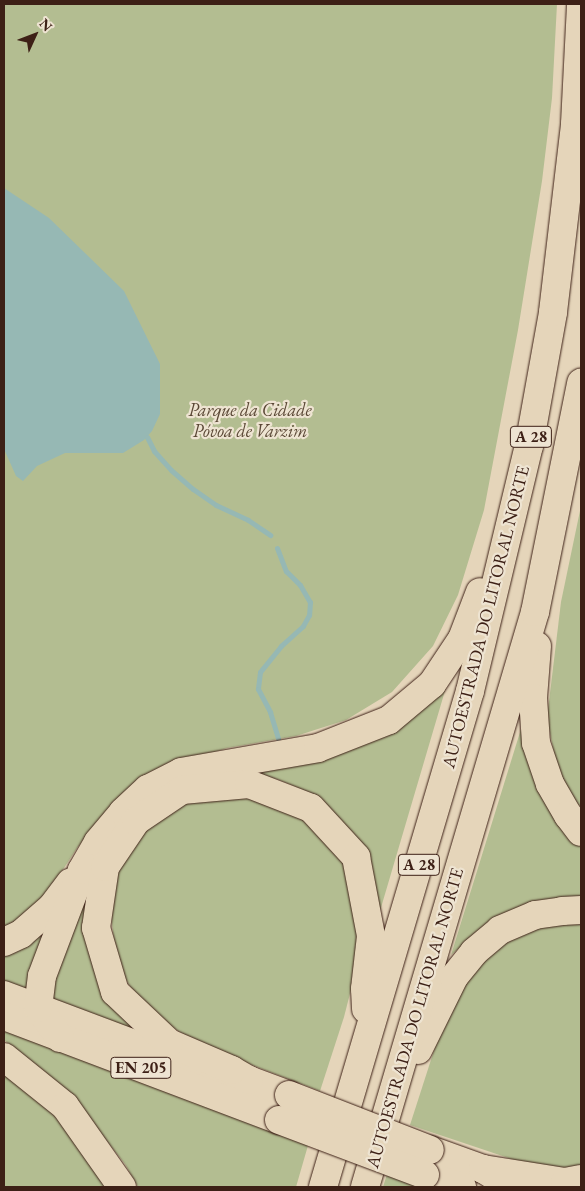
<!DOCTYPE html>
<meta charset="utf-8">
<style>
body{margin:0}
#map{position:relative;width:585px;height:1191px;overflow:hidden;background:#e5d5ba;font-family:"EB Garamond",serif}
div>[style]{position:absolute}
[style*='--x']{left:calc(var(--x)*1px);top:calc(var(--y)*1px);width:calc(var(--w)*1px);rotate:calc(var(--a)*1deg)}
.green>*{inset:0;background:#b3bd91}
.water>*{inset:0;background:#96b8b4}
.stream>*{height:5px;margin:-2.5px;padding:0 2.5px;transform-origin:2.5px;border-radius:2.5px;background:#96b8b4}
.roads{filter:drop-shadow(0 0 1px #3d2016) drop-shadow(0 0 1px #3d2016)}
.primary>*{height:28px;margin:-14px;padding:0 14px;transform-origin:14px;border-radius:14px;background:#e5d5ba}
.motorway>*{height:28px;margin:-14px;padding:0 14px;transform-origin:14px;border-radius:14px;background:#e5d5ba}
.bridges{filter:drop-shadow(0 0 1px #3d2016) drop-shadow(0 0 1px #3d2016)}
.primary-bridge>*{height:28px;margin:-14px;padding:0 14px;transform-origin:14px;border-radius:14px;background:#e5d5ba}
span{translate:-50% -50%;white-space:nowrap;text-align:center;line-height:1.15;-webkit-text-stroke:4.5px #eee4d2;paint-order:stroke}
.shield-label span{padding:1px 4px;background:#eee4d2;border:1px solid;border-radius:4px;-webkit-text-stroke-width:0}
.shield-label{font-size:16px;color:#3d2016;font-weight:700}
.park-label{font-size:18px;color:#5a4735;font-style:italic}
.street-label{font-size:18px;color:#3d2016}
.frame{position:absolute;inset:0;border:5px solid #3d2016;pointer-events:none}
.north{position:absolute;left:10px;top:10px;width:50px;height:50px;-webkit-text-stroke:4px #eee4d2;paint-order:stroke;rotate:47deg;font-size:14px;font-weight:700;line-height:20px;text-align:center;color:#3d2016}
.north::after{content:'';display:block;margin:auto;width:18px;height:22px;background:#3d2016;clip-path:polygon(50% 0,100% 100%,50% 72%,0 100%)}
</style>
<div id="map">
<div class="green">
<i style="clip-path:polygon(4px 4px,557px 4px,552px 98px,542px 181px,518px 330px,484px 510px,458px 595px,433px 646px,392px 692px,346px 720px,296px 736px,227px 748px,158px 771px,112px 806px,77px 848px,49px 891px,23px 920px,4px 929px)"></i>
<i style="clip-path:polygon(581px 506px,581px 808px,559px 778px,547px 718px,561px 602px)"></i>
<i style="clip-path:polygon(445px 681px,447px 684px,380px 911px,374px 881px,358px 842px,344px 824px,325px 805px,303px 790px,277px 779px,250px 773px,231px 773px,193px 779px,156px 795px,128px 819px,104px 852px,93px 875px,86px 898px,88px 944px,98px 974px,117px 1007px,137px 1027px,137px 1031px,135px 1032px,51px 1001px,47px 981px,49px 970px,87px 882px,114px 831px,138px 805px,155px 792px,193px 777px,230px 769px,296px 761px,335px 752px,395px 724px)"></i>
<i style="clip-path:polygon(521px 729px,581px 844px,581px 900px,474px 935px,451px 955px)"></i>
<i style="clip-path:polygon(251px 796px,299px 813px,339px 855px,353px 885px,361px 915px,356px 970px,344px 1017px,320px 1091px,226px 1055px,190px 1038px,160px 1020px,134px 993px,117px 965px,110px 907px,118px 870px,139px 838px,157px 818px,181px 804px)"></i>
<i style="clip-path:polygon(47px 922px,29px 992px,4px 982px,4px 953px)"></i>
<i style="clip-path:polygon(557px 922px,581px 923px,581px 1168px,568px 1170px,535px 1167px,410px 1125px,449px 1004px,466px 976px,499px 944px,524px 932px)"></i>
<i style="clip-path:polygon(4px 1026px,309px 1142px,296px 1187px,138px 1187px,125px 1164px,87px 1116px,23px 1054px,4px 1040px)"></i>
<i style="clip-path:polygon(4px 1067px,65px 1121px,113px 1187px,4px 1187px)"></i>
<i style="clip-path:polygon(388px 1171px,433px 1187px,383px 1187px)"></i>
</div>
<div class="water">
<i style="clip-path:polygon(4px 188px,49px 218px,124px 291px,160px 364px,160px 414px,152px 431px,144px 440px,123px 453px,65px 453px,37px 466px,23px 481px,16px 476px,4px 449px)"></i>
</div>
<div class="stream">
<i style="--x:147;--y:437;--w:16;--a:63"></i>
<i style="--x:154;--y:451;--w:25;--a:48"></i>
<i style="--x:171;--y:470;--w:29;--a:41"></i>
<i style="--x:193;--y:489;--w:28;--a:35"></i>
<i style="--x:216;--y:505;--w:35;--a:25"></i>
<i style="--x:248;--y:520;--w:27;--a:34"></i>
<i style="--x:277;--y:548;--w:25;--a:69"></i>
<i style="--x:286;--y:571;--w:20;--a:45"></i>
<i style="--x:300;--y:585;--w:20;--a:60"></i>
<i style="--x:310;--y:602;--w:13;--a:94"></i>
<i style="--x:309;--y:615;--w:13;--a:119"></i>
<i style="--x:303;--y:626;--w:30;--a:138"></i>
<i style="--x:281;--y:646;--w:33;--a:129"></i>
<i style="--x:260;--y:672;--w:17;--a:97"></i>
<i style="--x:258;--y:689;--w:26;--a:62"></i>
<i style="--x:270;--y:712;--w:28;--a:73"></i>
</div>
<div class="roads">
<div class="primary">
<i style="--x:4;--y:995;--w:241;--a:20.6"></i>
<i style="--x:230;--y:1080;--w:19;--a:0"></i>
<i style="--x:249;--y:1080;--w:43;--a:20.6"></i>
<i style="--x:4;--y:1016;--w:294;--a:20.7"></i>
<i style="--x:430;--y:1150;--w:56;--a:19.7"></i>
<i style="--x:483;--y:1169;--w:25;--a:32"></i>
<i style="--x:425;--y:1175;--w:39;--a:18"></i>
</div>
<div class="motorway">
<i style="--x:537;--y:646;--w:52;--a:94.4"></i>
<i style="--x:533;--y:698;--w:45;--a:86.2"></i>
<i style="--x:536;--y:743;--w:43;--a:71.1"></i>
<i style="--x:550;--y:784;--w:36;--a:60"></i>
<i style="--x:568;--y:815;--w:21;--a:53"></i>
<i style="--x:4;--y:942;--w:19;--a:-25"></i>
<i style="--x:21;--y:934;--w:41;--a:-41.1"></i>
<i style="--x:52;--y:907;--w:31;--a:-53"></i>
<i style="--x:60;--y:1038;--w:37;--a:-126"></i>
<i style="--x:38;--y:1008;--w:32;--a:-83"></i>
<i style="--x:42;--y:976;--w:113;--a:-69.3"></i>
<i style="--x:82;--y:870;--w:32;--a:-60"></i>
<i style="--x:98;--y:842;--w:39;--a:-50"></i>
<i style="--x:123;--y:812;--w:34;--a:-43"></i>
<i style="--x:148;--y:789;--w:37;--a:-27"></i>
<i style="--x:181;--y:772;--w:139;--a:-9.9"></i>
<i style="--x:318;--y:748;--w:76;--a:-21.5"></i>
<i style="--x:389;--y:720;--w:56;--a:-39.9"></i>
<i style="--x:432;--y:684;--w:54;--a:-56.3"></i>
<i style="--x:462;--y:639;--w:50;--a:-69"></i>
<i style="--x:418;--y:1050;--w:81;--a:-63.7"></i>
<i style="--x:454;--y:977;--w:32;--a:-51"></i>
<i style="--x:474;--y:952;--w:34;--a:-40"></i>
<i style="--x:500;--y:930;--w:38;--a:-23"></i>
<i style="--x:535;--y:915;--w:27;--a:-8"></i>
<i style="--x:562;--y:911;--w:19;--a:-3"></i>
<i style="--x:4;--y:1057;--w:78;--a:38.8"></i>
<i style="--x:65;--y:1106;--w:99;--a:54.9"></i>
<i style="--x:249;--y:1080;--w:20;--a:-150"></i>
<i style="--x:232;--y:1070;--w:69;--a:-156.8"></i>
<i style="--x:169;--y:1043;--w:74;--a:-136.6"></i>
<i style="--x:115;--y:992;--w:67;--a:-106.5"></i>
<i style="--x:96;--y:928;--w:62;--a:-81.6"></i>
<i style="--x:105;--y:867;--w:55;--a:-56"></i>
<i style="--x:136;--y:821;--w:55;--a:-34"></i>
<i style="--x:182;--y:790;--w:67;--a:-5.1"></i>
<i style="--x:249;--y:784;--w:66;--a:21.2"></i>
<i style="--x:311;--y:808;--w:67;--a:47.4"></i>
<i style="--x:356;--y:857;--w:80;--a:79.2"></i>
<i style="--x:371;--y:936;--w:53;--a:96.5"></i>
<i style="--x:365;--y:989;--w:20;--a:87"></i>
<i style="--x:483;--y:1169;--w:83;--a:9"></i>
<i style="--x:565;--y:1182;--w:16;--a:-11"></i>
<i style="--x:323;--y:1187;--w:517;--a:-73.49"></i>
<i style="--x:470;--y:691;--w:252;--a:-76.5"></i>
<i style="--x:529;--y:446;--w:136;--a:-79.8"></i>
<i style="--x:553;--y:312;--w:189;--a:-83.3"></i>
<i style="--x:575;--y:124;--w:120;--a:-87.1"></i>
<i style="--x:365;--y:1187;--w:600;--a:-73.53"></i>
<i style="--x:535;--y:612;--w:234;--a:-78.6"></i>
</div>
</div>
<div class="bridges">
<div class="primary-bridge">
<i style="--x:289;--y:1095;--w:151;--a:21.3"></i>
<i style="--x:279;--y:1120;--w:156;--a:20.6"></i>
</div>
</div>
<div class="shield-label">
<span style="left:531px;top:437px">A 28</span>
<span style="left:419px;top:865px">A 28</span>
<span style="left:141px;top:1068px">EN 205</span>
</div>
<div class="park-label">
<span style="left:250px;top:421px">Parque da Cidade<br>Póvoa de Varzim</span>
</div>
<div class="street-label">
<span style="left:486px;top:617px;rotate:-76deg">AUTOESTRADA DO LITORAL NORTE</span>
<span style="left:415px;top:1018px;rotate:-74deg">AUTOESTRADA DO LITORAL NORTE</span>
</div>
<div class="frame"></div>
<div class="north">N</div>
</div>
